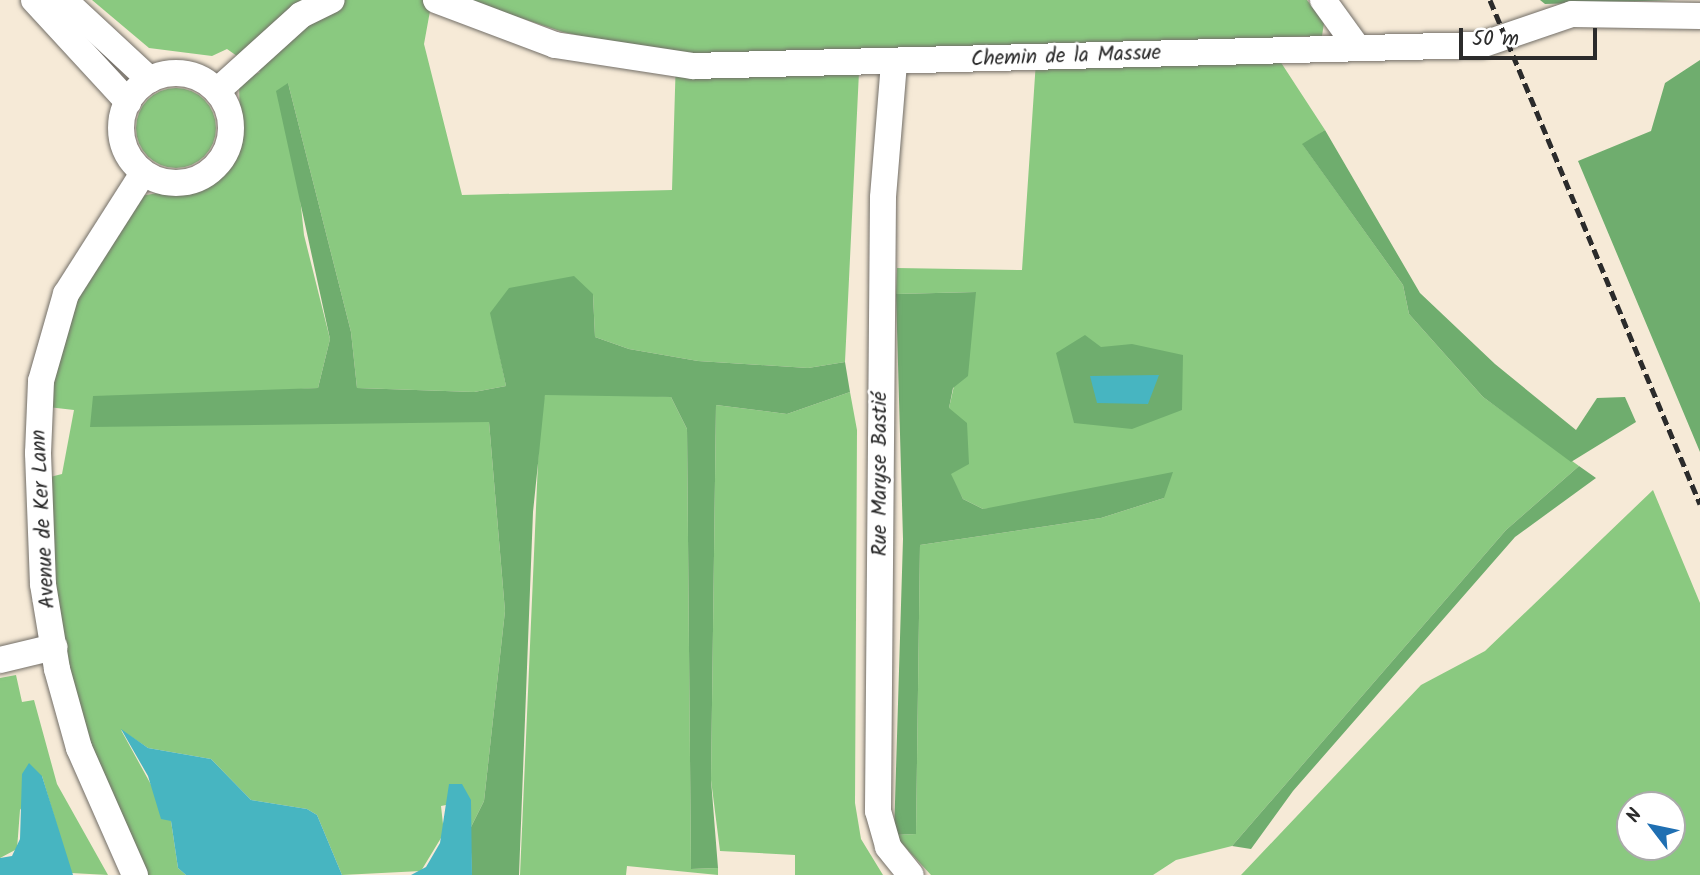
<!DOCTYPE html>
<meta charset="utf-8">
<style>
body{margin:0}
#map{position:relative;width:1700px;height:875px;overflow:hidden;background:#f6ead7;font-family:Kalam,sans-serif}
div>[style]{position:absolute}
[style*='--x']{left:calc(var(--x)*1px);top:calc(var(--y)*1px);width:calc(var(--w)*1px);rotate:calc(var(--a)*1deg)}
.green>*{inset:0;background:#8ac980}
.round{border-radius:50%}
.forest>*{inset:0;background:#6fad6e}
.water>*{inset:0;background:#47b5c1}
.roads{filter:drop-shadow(0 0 2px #726e67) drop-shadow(0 0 2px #726e67)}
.minor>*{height:26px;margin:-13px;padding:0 13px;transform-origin:13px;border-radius:13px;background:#fff}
.minor>.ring{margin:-13px;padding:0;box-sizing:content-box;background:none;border:26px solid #fff;border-radius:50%}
.rail>*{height:5px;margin-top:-2.5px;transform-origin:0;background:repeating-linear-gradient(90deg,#2b2b2b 0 10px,transparent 0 15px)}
span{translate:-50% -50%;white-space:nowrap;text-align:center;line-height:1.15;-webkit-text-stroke:5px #fff;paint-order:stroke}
.street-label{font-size:21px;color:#2b2b2b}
.north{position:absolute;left:1616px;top:791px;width:70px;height:70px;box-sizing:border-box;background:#fff;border:2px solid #aaa;border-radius:50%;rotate:302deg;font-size:19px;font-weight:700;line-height:28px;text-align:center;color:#2b2b2b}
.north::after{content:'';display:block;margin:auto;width:24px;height:32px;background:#1f6fb2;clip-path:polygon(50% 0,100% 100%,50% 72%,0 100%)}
.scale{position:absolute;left:1459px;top:28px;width:138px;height:32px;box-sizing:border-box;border:4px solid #2b2b2b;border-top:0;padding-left:9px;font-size:21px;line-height:24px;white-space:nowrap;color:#2b2b2b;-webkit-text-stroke:5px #fff;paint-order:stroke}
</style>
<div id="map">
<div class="green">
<i style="clip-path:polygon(92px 0,432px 0,424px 44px,462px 195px,672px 190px,676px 57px,563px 32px,466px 0,1307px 0,1324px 23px,1322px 36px,1283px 37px,1280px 61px,1325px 130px,1303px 145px,1403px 285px,1409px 314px,1483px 397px,1579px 466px,1506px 530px,1232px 846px,1176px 860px,1153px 875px,931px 875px,894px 835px,916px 834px,920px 545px,1101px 518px,1164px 498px,983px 509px,963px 499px,950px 474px,949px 408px,975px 292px,896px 294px,897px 268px,1022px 270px,1037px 46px,860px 51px,845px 362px,808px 368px,698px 361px,629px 349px,595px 337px,593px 294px,491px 313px,506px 386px,474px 392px,357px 388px,351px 332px,288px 83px,304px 235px,330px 339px,318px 388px,249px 392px,426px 419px,489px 422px,505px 611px,484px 801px,470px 829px,471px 800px,441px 806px,444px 833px,421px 871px,342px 875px,317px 815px,307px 809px,251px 800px,211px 759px,148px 748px,121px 730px,171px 821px,178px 868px,186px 875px,145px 875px,79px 726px,52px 600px,46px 478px,62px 474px,74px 410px,48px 407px,51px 375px,80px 284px,140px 196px,200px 186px,229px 160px,240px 126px,239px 82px,260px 72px,227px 49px,212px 56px,149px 48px)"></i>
<i class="round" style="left:136px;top:88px;width:80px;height:80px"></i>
<i style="clip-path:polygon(601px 392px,671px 397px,687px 429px,691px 869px,718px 868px,718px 875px,627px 866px,626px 875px,520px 875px,540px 416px,545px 394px)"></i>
<i style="clip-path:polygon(850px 392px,857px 430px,855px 803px,861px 839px,883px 875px,795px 875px,795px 855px,720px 851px,711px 780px,716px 405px,787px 414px)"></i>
<i style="clip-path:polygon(evenodd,1653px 490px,1700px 603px,1700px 875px,1241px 875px,1421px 685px,1485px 651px,1653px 490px,1630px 805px,1672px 805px,1672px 847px,1630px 847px,1630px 805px)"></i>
<i style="clip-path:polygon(16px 675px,22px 702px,34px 700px,57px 784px,108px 875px,71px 873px,42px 776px,20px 810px,17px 849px,0 858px,0 678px)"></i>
</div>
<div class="forest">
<i style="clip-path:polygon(1540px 0,1677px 0,1545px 4px)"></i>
<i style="clip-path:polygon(1700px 60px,1700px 452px,1578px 161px,1651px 131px,1665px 83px)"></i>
<i style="clip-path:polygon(288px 83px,351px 332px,357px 388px,474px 392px,506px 386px,490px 313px,509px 288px,574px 276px,593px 294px,595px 337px,629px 349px,698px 361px,808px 368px,845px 362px,850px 392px,787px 414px,716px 405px,711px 780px,718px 868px,691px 869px,687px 429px,671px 397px,545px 395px,533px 512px,519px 875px,472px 875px,470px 829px,484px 801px,505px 611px,489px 422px,90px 427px,93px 396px,318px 388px,330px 339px,276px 91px)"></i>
<i style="clip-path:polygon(1325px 130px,1420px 293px,1495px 364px,1576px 430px,1597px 398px,1625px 397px,1636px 422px,1571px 462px,1483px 397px,1409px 314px,1403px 285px,1302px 144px)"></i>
<i style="clip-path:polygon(976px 292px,968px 376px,953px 388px,949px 408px,967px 423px,969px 464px,951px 474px,963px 499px,983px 509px,1173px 472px,1164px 498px,1101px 518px,920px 545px,916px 834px,894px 835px,903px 539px,896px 294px)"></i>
<i style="clip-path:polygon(1085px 335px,1101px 347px,1132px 344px,1183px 355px,1182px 410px,1132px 429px,1074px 423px,1056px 353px)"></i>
<i style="clip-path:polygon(1579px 466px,1596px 478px,1515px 537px,1293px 791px,1251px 849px,1232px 846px,1506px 530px)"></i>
</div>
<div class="water">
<i style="clip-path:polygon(1159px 375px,1148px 404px,1097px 403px,1090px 376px)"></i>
<i style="clip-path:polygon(121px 729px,148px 748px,211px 759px,251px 800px,307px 809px,317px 815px,342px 875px,186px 875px,178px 868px,171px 821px,161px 819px,148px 776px)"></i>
<i style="clip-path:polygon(29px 763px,42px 776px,73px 875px,0 875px,0 858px,12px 856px,20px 839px,22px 774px)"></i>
<i style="clip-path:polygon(449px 784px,462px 784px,471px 800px,472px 875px,411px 875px,426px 867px,440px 843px)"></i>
</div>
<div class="roads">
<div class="minor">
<i style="--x:34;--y:0;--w:139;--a:47.3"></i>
<i style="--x:64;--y:0;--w:117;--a:42.9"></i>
<i style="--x:436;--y:0;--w:127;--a:20.7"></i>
<i style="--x:555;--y:45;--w:140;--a:8.7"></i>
<i style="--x:693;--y:66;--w:788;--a:-1.53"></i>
<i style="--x:1481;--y:45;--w:96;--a:-18.8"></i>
<i style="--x:1572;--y:14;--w:128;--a:0.9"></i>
<i style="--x:1323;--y:0;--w:58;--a:54.1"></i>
<i style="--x:894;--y:63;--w:135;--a:94.7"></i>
<i style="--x:883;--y:198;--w:613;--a:90.47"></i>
<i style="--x:878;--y:811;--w:37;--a:74"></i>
<i style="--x:888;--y:847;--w:36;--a:51"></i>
<i class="ring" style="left:121px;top:73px;width:84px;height:84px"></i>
<i style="--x:217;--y:91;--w:113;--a:-42.1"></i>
<i style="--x:301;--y:15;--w:34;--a:-26"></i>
<i style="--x:0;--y:660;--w:56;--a:-13.5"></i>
<i style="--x:135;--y:875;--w:139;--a:-113.8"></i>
<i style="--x:79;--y:748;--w:82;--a:-105.6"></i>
<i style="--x:57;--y:669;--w:86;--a:-99.4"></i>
<i style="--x:43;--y:584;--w:131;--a:-92.2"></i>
<i style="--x:38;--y:453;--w:72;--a:-87.6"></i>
<i style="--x:41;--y:381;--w:91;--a:-74"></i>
<i style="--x:66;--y:294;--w:143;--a:-57.5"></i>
</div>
</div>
<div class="rail">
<i style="--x:1490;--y:0;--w:546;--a:67.38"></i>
</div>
<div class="street-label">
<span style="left:1066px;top:57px;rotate:-2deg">Chemin de la Massue</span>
<span style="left:881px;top:474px;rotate:-90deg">Rue Maryse Bastié</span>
<span style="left:44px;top:519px;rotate:-93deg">Avenue de Ker Lann</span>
</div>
<div class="north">N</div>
<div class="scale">50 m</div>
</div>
